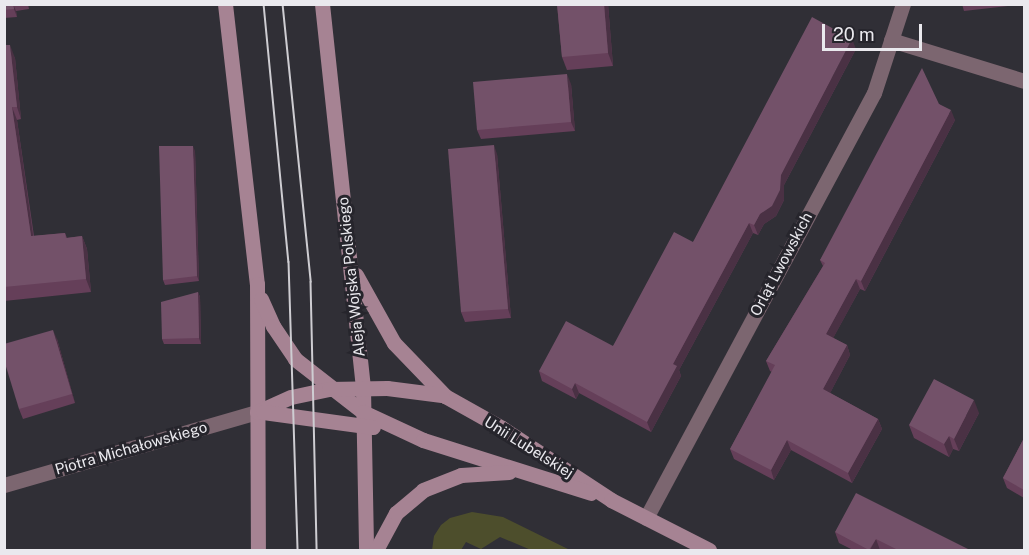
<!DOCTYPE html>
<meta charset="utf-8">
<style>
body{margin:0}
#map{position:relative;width:1029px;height:555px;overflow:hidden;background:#302f36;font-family:"Public Sans",sans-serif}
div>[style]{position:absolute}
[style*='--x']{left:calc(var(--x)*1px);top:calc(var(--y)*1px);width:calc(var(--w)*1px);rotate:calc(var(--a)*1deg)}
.green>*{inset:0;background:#4d4e2c}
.street>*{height:15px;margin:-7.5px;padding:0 7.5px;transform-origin:7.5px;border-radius:7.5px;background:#7c6670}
.secondary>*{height:15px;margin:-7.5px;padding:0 7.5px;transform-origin:7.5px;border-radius:7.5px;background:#a68393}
.tram>*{height:1.5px;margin:-0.75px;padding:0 0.75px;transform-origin:0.75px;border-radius:0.75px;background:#cecdd2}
.wall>*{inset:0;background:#653f59}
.shaded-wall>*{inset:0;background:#4a3144}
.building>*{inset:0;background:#735169}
span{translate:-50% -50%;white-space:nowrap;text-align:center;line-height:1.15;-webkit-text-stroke:6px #26252c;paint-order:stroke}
.street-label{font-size:15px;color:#eae9ee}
.frame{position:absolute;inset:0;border:6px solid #eae9ee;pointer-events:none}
.scale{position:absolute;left:822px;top:24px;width:100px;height:27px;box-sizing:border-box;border:3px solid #eae9ee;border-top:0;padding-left:8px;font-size:18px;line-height:21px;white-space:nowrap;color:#eae9ee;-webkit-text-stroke:4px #26252c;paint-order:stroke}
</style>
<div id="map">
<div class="green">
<i style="clip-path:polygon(472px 512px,503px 517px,570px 550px,531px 550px,500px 537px,481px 549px,466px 542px,461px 550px,432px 550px,434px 536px,441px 525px,450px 518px)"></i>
</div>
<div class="street">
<i style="--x:891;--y:40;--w:139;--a:17.1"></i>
<i style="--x:4;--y:485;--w:263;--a:-16.1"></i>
<i style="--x:646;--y:518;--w:482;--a:-61.8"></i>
<i style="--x:874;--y:93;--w:94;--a:-72"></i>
</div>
<div class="secondary">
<i style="--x:225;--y:4;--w:282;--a:83.5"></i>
<i style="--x:257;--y:284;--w:266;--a:89.8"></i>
<i style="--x:322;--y:4;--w:387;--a:83.9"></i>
<i style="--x:363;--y:389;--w:161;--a:88.9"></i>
<i style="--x:356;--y:275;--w:78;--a:60.8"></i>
<i style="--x:394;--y:343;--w:74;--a:46.1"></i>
<i style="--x:445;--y:396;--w:65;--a:29.3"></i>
<i style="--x:502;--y:428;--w:131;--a:33.4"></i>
<i style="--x:611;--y:500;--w:110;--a:27"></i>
<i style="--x:261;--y:299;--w:30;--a:66"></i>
<i style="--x:273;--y:326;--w:40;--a:56"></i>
<i style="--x:295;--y:359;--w:86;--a:37.9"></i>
<i style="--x:363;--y:412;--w:66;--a:25"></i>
<i style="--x:423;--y:440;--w:176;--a:17.5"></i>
<i style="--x:257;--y:412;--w:37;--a:-24"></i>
<i style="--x:291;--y:397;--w:39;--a:-12"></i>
<i style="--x:329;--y:389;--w:58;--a:-1"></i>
<i style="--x:387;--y:388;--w:55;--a:7.3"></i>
<i style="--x:263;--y:412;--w:111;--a:7.8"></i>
<i style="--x:376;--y:550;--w:42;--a:-61.6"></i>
<i style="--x:396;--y:513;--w:35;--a:-40"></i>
<i style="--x:423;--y:490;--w:41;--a:-21.5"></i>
<i style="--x:461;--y:475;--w:48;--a:-3.6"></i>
</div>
<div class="tram">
<i style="--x:264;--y:4;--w:259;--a:84.5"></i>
<i style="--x:289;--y:262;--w:288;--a:88.2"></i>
<i style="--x:283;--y:4;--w:279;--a:84.2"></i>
<i style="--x:311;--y:282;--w:268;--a:88.7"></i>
</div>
<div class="wall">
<i style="clip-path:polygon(4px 4px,28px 4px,29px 9px,16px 11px,17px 17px,4px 18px)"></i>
<i style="clip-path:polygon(557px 4px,608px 4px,613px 66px,567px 70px,562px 57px)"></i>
<i style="clip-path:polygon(962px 4px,1008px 4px,1008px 6px,964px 11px)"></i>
<i style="clip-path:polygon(4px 45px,15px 58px,21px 119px,17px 120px,34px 236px,65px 233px,67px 238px,82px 236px,87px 249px,91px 292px,4px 301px)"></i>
<i style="clip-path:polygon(856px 49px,784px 185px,784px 200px,776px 216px,764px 224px,758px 235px,753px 233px,679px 370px,681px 376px,651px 432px,579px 393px,576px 399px,542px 381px,539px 371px,613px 346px,693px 242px)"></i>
<i style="clip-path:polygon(571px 84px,575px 131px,481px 139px,477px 130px)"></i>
<i style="clip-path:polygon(939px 104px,955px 120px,865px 291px,860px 289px,833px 338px,847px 345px,850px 355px,830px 393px,878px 419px,882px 429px,852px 483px,791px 450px,774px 480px,734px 459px,730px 449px,772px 372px,770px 371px,766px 361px,823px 266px,820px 260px)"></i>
<i style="clip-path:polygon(195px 151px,199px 281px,165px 285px,163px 280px)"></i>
<i style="clip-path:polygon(497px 154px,511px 318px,465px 322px,461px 312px)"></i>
<i style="clip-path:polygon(198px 292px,200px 297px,201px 344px,164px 344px,162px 339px)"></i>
<i style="clip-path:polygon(57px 339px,75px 403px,23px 419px,19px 409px)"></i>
<i style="clip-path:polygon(979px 413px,959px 451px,953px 449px,949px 457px,914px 438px,909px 425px)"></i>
<i style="clip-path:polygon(1024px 438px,1024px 498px,1007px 488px,1003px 478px)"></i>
<i style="clip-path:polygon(835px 532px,970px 550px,853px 550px,839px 543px)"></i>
</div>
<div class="shaded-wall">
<i style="clip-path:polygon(13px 4px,16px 11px,17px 17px,14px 9px)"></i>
<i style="clip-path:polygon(604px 4px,608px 4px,613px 66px,608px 53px)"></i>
<i style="clip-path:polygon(852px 39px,856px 49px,784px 185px,784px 200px,776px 216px,764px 224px,758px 235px,754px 225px)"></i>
<i style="clip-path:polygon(10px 45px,15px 58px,21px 119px,17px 107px)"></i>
<i style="clip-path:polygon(567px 74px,571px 84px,575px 131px,571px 122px)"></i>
<i style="clip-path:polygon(12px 107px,17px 120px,35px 249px,31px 236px)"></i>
<i style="clip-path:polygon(951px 110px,955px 120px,865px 291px,861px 281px)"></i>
<i style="clip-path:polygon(494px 145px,497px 154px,511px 318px,508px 309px)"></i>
<i style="clip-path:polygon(193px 146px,195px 151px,199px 281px,197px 276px)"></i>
<i style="clip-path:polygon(749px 223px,753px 233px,679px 370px,681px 376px,651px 432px,647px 422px,673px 364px)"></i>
<i style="clip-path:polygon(82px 236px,87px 249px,91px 292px,86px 279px)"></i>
<i style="clip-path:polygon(856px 279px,860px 289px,830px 344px,826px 334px)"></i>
<i style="clip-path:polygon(198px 292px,200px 297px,201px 344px,199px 338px)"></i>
<i style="clip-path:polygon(53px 330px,57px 339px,75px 403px,72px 394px)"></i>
<i style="clip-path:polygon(847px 345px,850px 355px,827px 399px,823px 389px)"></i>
<i style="clip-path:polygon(575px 383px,579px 393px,576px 399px,572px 389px)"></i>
<i style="clip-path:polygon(974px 400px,979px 413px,959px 451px,954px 439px)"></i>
<i style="clip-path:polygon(878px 419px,882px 429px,852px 483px,848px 473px)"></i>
<i style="clip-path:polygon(949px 436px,953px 449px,949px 457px,944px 444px)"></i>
<i style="clip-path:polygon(787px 440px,791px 450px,774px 480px,771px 470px)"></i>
<i style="clip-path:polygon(876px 539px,880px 550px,870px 550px)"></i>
</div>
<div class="building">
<i style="clip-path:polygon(4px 4px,13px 4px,14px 9px,4px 10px)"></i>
<i style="clip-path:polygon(557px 4px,604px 4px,608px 53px,562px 57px)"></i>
<i style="clip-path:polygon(812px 17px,852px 39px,781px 175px,780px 190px,772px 206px,760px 214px,754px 225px,749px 223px,673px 364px,677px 366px,647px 422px,575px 383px,572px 389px,539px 371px,566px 321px,613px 346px,674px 232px,693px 242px)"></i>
<i style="clip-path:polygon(4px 45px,10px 45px,17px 107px,12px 107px,31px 236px,65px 233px,66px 238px,82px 236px,86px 279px,4px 287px)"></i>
<i style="clip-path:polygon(922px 68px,939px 104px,951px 110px,861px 281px,856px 279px,826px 334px,847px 345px,823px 389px,878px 419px,848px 473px,787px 440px,771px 470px,730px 449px,775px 365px,766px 361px,825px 263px,820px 260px)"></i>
<i style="clip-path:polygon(567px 74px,571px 122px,477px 130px,473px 82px)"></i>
<i style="clip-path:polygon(494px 145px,508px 309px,461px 312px,448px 149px)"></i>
<i style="clip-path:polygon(159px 146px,193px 146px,197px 276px,163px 280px)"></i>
<i style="clip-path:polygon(198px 292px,199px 338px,162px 339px,161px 302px)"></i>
<i style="clip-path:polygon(53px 330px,72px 394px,19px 409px,4px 360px,4px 344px)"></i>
<i style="clip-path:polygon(934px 379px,974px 400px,954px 439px,949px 436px,944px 444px,909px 425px)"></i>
<i style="clip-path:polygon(1024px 438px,1024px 490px,1003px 478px)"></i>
<i style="clip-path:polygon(856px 493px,970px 550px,898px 550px,876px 539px,869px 550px,835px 532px)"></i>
</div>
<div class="street-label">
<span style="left:781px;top:264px;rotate:-62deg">Orląt Lwowskich</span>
<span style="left:351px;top:277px;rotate:-96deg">Aleja Wojska Polskiego</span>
<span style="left:529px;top:447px;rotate:32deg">Unii Lubelskiej</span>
<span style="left:131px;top:448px;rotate:-16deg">Piotra Michałowskiego</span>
</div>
<div class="frame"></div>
<div class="scale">20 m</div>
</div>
